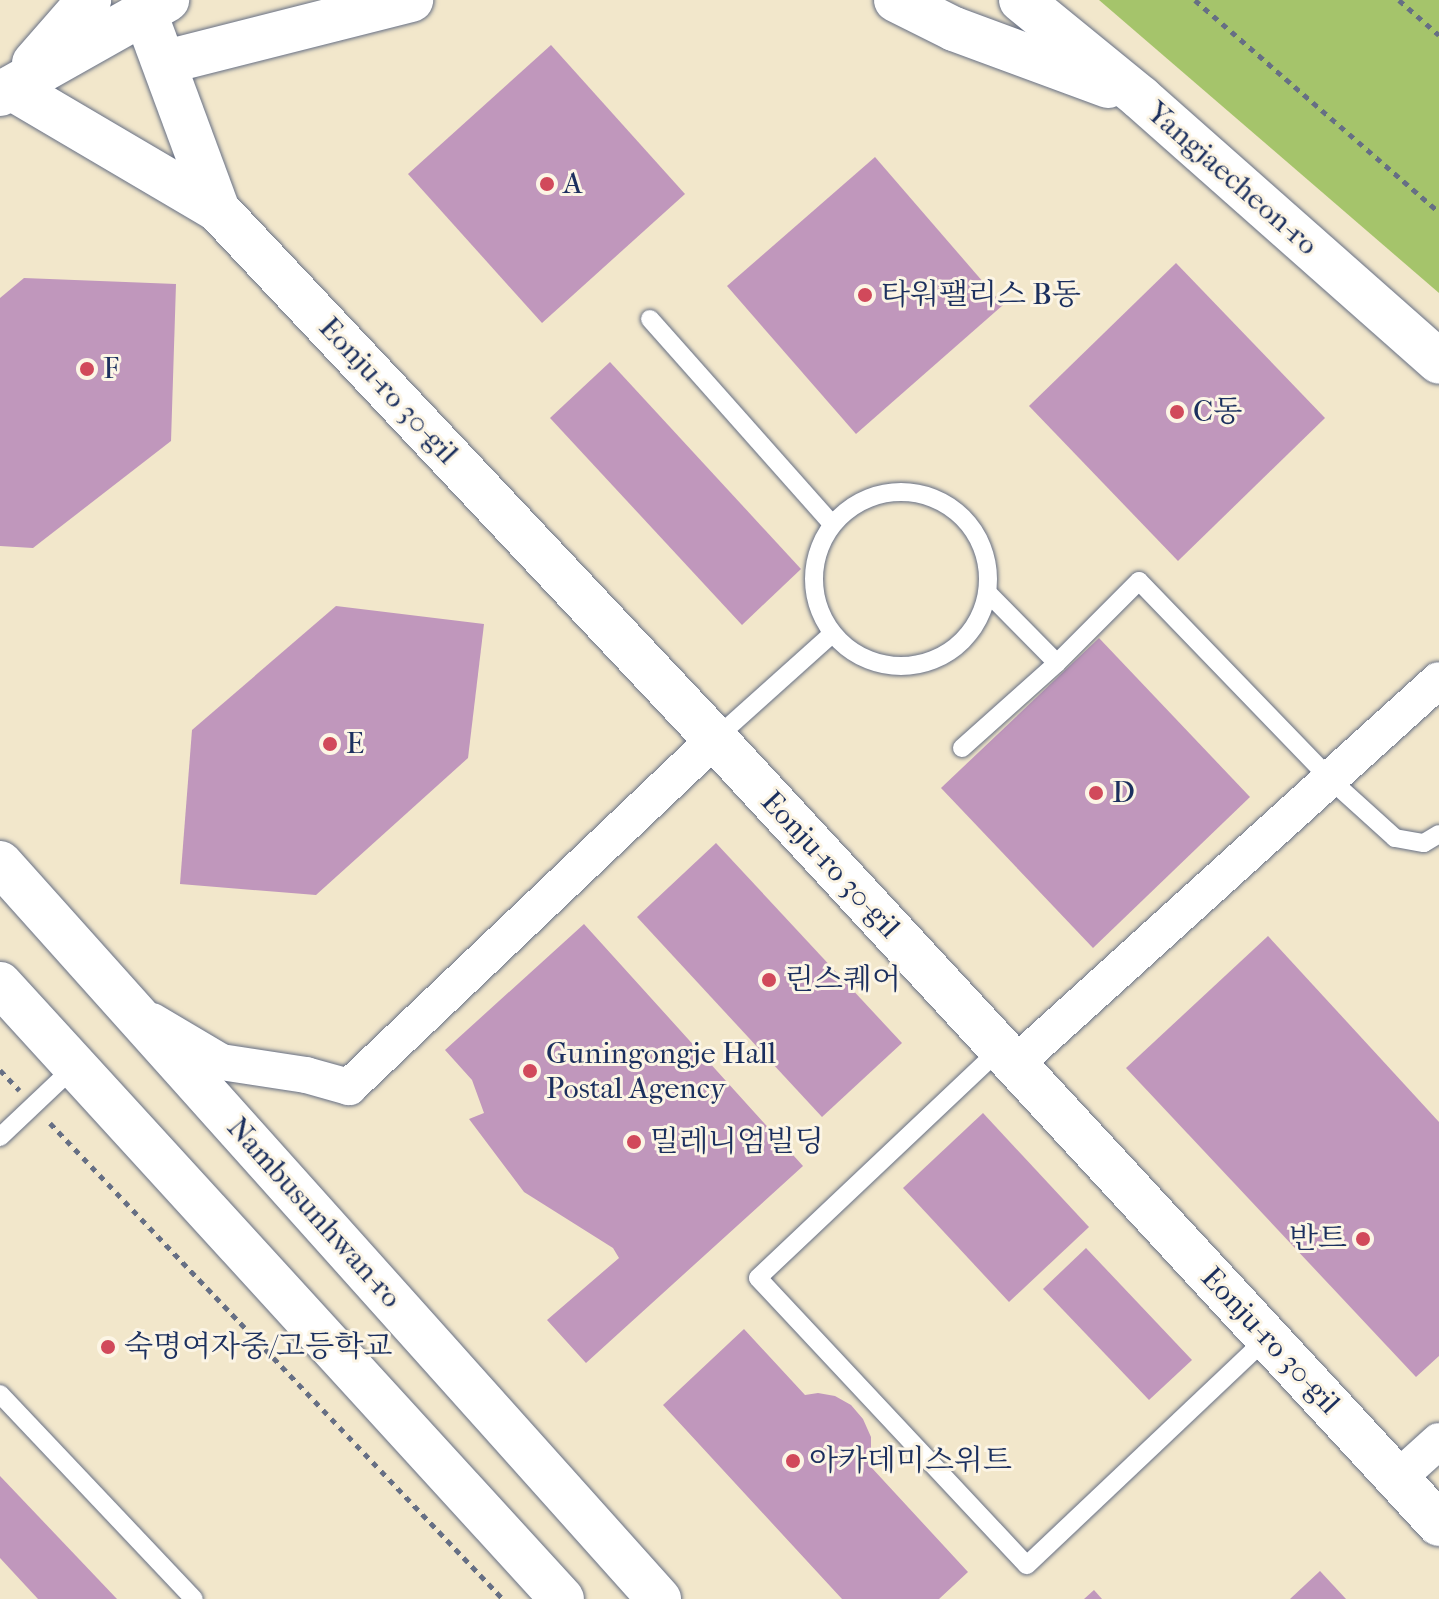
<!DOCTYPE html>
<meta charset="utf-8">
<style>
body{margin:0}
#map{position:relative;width:1439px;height:1599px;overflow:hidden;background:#f2e7cb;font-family:"IM FELL French Canon","Noto Serif KR",serif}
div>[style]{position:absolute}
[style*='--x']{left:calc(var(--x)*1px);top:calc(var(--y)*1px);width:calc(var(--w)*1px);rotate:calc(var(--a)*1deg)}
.green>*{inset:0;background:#a5c46b}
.building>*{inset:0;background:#c097bc}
.path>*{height:5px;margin-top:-2.5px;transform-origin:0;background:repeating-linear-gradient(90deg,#666f84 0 6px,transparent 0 12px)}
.roads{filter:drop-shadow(0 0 2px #666f84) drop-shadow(0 0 2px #666f84)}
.lane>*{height:18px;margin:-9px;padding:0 9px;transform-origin:9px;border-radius:9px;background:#fff}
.lane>.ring{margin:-9px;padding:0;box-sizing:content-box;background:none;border:18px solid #fff;border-radius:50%}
.street>*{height:36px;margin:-18px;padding:0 18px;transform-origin:18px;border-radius:18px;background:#fff}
.secondary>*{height:44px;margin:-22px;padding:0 22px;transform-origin:22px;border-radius:22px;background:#fff}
.primary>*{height:44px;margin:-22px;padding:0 22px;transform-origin:22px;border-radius:22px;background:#fff}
.dots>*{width:22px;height:22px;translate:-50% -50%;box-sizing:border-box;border:4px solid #fcf5e5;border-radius:50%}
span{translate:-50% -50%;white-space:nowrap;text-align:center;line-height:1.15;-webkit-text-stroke:6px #fcf5e5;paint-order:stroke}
.street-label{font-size:30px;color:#1b2f5e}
.poi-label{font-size:30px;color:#1b2f5e}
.left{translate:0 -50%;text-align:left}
.right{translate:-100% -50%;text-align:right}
</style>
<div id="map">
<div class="green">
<i style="clip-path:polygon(1099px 0,1439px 0,1439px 293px)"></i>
</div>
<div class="building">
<i style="clip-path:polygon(551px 45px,685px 194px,542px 323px,408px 174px)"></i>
<i style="clip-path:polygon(875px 157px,1003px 305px,856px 434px,727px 286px)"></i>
<i style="clip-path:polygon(1176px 263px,1325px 418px,1178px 561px,1029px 406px)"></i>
<i style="clip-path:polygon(24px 278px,176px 284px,171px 441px,33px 548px,0 546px,0 298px)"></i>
<i style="clip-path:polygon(610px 362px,801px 569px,742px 625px,550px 418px)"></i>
<i style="clip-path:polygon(336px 606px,484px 624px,468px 758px,316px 895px,180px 884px,192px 730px)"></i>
<i style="clip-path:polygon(1099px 638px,1250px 797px,1093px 948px,941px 788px)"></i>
<i style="clip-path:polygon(716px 843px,902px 1043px,822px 1117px,637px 917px)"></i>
<i style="clip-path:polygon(584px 924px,803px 1166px,586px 1363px,547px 1320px,619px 1258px,613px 1248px,524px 1192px,469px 1119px,484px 1113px,472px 1080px,445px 1050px)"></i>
<i style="clip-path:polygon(1268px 936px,1439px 1122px,1439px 1356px,1416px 1377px,1126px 1068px)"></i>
<i style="clip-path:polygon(983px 1113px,1089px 1227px,1009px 1302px,903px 1188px)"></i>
<i style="clip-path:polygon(1086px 1248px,1192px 1360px,1149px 1400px,1043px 1289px)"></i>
<i style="clip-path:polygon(744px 1329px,805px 1395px,818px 1393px,835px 1396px,851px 1405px,863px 1419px,871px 1437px,871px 1467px,968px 1572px,939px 1599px,842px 1599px,663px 1405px)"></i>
<i style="clip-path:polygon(0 1476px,117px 1599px,38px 1599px,0 1558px)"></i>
<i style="clip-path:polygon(1320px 1571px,1346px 1599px,1290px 1599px)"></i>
<i style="clip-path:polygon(1094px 1590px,1102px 1599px,1084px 1599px)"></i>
</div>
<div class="path">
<i style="--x:1195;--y:0;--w:323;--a:41"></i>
<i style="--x:1399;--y:0;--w:53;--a:41.2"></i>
<i style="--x:0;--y:1070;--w:28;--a:46"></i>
<i style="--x:50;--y:1123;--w:657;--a:46.42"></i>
</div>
<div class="roads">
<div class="lane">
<i style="--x:650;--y:319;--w:274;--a:48.4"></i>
<i class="ring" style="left:814px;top:492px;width:156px;height:156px"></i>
<i style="--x:1057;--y:663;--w:116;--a:-45"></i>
<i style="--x:1139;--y:581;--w:278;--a:46"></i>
<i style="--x:1332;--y:781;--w:85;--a:42.1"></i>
<i style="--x:1395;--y:838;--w:29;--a:10"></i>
<i style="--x:1424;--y:843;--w:17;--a:-31"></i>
<i style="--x:715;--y:739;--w:157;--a:-41.9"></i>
<i style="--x:962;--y:748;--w:127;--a:-41.8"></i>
<i style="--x:1057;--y:663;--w:98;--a:-134.6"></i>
<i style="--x:1000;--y:1049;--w:333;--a:136.6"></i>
<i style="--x:758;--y:1278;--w:393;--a:46.9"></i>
<i style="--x:1027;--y:1565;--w:330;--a:-43.4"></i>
<i style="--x:0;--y:1137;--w:103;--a:-43.4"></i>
<i style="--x:0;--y:1394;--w:282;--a:46.6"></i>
</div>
<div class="street">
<i style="--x:152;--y:1021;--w:80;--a:30.7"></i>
<i style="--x:221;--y:1062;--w:86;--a:8.7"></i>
<i style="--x:306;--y:1075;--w:45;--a:15.6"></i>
<i style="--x:349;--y:1087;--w:505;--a:-43.56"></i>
<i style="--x:1014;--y:1065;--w:573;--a:-42.17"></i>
<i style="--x:1398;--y:1478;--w:55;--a:-42.1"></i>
</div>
<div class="secondary">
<i style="--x:896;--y:0;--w:65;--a:26.6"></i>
<i style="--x:954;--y:29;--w:164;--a:20.3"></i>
<i style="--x:1021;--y:0;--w:155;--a:39.2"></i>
<i style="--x:1141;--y:98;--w:398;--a:41.5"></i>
<i style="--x:145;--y:13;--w:210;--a:69.7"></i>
<i style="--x:166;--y:62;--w:253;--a:-14.2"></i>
<i style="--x:34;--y:63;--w:84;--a:-48.9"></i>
<i style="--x:11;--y:88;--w:240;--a:30.5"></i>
<i style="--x:218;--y:210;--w:726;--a:46.79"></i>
<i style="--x:715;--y:739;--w:1068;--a:47.31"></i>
<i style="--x:0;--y:94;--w:192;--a:-29.4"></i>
</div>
<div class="primary">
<i style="--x:0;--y:863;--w:988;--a:48.16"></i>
<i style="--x:0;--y:984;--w:833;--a:47.58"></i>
</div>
</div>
<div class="dots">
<i style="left:547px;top:184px;background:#d1495b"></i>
<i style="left:865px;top:295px;background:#d1495b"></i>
<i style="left:87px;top:369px;background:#d1495b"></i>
<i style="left:1177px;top:412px;background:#d1495b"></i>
<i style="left:330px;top:744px;background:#d1495b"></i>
<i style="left:1096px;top:793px;background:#d1495b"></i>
<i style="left:769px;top:980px;background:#d1495b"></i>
<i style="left:530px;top:1071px;background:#d1495b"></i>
<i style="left:634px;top:1142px;background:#d1495b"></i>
<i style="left:1363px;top:1239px;background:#d1495b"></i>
<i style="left:108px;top:1347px;background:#d1495b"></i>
<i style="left:793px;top:1461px;background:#d1495b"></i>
</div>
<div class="street-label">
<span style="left:1232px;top:179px;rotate:41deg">Yangjaecheon-ro</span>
<span style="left:388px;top:391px;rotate:47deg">Eonju-ro 30-gil</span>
<span style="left:830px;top:865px;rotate:47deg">Eonju-ro 30-gil</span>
<span style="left:314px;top:1213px;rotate:48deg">Nambusunhwan-ro</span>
<span style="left:1270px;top:1341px;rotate:47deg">Eonju-ro 30-gil</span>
</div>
<div class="poi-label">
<span class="left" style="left:563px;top:184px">A</span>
<span class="left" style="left:881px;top:295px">타워팰리스 B동</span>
<span class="left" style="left:103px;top:369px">F</span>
<span class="left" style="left:1193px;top:412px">C동</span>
<span class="left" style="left:346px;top:744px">E</span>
<span class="left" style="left:1112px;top:793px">D</span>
<span class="left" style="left:785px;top:980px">린스퀘어</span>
<span class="left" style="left:546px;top:1071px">Guningongje Hall<br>Postal Agency</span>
<span class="left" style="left:650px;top:1142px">밀레니엄빌딩</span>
<span class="right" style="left:1347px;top:1239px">반트</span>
<span class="left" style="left:124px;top:1347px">숙명여자중/고등학교</span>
<span class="left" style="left:809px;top:1461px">아카데미스위트</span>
</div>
</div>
